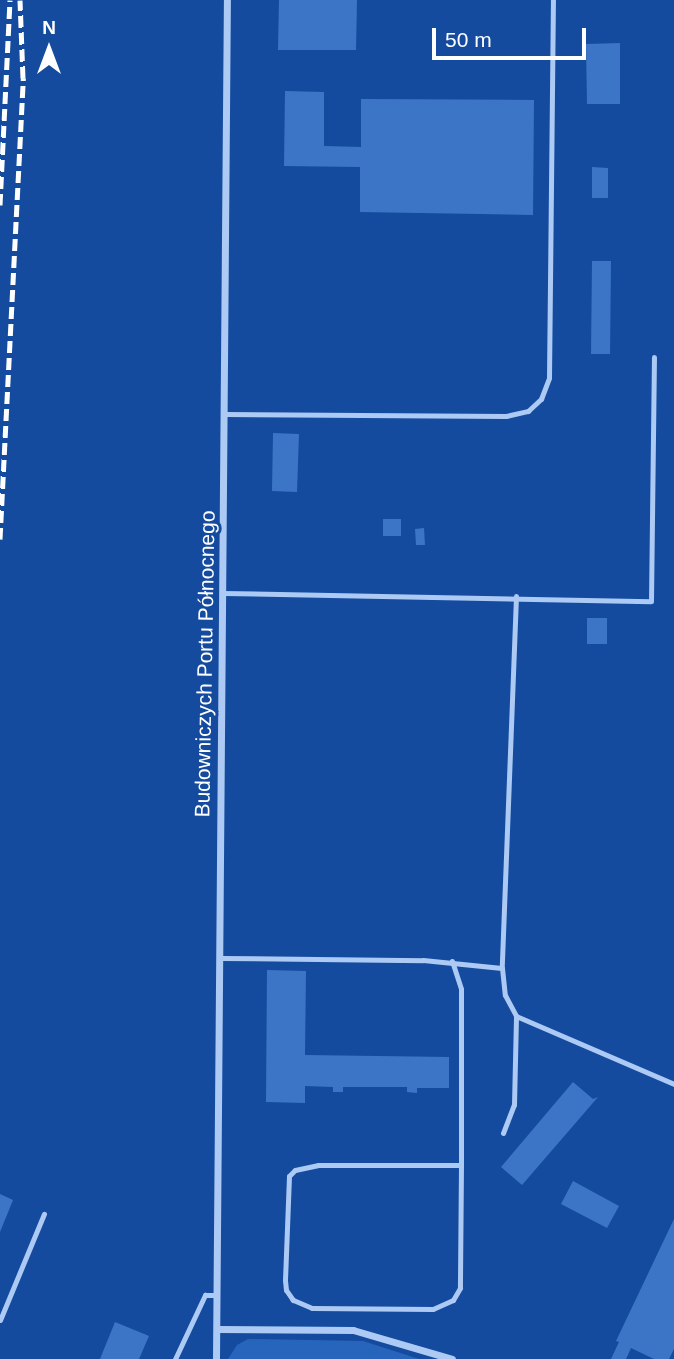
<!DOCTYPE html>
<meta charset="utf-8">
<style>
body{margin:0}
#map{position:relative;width:674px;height:1359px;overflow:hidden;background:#144b9f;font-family:Helvetica,sans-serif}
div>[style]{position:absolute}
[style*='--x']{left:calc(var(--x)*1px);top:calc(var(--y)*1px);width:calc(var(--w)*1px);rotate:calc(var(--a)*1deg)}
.green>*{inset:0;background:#2765bd}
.building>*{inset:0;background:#3d75c6}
.service>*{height:5px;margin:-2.5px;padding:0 2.5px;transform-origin:2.5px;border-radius:2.5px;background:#accaf4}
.minor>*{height:7px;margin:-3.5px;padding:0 3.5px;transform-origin:3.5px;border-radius:3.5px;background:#accaf4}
.rail>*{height:5px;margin-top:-2.5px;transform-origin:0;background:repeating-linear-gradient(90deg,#fff 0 12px,transparent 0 17px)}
span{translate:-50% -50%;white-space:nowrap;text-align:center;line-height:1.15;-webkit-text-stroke:6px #144b9f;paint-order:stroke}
.street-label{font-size:21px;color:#fff}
.north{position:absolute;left:14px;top:14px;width:70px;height:70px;-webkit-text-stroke:5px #144b9f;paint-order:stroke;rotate:0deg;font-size:19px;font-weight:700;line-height:28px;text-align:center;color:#fff}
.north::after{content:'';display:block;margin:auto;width:24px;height:32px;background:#fff;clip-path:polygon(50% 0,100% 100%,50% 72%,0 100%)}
.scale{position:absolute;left:432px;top:28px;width:154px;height:32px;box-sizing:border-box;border:4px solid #fff;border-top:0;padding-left:9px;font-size:21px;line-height:24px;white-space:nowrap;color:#fff;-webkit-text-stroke:5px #144b9f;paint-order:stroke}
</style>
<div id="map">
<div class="green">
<i style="clip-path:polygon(248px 1339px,363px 1341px,419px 1359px,228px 1359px,237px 1345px)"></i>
</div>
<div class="building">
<i style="clip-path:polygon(279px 0,357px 0,356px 50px,278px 50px)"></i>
<i style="clip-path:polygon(620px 43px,620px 104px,587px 104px,586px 44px)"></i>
<i style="clip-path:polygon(285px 91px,324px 92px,324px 146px,361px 147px,361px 99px,534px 100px,533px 215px,360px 212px,360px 167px,284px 166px)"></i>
<i style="clip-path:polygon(592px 167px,608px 168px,608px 198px,592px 198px)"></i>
<i style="clip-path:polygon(592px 261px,611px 261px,610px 354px,591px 354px)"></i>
<i style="clip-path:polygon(273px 433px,299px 434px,297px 492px,272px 491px)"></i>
<i style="clip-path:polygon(383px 519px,401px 519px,401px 536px,383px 536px)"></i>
<i style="clip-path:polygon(424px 528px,425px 545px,416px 545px,415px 529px)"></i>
<i style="clip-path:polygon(587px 618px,607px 618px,607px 644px,587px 644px)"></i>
<i style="clip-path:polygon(267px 970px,306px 971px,305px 1055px,449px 1057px,449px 1088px,417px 1088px,417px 1093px,407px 1092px,407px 1087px,343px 1087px,343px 1092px,333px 1092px,333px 1087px,305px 1086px,305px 1103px,266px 1102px)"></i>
<i style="clip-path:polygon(573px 1082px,593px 1099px,598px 1097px,522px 1185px,501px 1167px)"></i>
<i style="clip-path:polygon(573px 1181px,619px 1206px,607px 1228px,561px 1204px)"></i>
<i style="clip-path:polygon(0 1194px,13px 1200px,0 1232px)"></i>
<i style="clip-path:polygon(674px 1219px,674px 1349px,669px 1359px,654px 1359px,631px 1348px,626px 1359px,611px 1359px,619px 1342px,616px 1341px)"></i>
<i style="clip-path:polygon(115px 1322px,149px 1336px,139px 1359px,100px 1359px)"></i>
</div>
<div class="service">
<i style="--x:225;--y:414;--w:281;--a:0.4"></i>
<i style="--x:506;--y:416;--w:23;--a:-13"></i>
<i style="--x:528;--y:411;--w:18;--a:-43"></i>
<i style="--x:541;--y:399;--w:22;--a:-69"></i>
<i style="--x:549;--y:378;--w:378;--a:-89.4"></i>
<i style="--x:223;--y:593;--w:428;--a:1.1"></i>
<i style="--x:651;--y:601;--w:244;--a:-89.3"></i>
<i style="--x:516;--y:596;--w:372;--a:92.2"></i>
<i style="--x:502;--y:968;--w:27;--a:84"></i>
<i style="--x:505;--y:995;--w:24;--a:62"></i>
<i style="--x:516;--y:1016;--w:172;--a:23.3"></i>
<i style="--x:220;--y:958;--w:203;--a:0.6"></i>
<i style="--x:423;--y:960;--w:79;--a:5.8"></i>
<i style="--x:452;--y:961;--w:29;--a:72"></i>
<i style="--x:461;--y:989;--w:176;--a:90"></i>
<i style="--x:461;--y:1165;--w:123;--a:90.5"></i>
<i style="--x:460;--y:1288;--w:14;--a:120"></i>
<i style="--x:453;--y:1300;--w:22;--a:156"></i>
<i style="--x:433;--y:1309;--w:121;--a:-179.5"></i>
<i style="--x:312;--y:1308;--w:21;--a:-157"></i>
<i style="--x:293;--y:1300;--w:12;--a:-125"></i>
<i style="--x:286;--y:1290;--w:10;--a:-96"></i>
<i style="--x:285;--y:1280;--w:104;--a:-87.8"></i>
<i style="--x:289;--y:1176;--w:8;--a:-45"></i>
<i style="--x:295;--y:1170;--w:24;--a:-12"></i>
<i style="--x:318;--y:1165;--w:143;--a:0"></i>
<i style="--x:503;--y:1133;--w:30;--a:-69"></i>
<i style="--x:514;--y:1105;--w:89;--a:-88.7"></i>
<i style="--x:0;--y:1320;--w:115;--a:-67.5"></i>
<i style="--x:175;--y:1359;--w:71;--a:-64.9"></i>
<i style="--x:205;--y:1295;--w:11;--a:0"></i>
</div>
<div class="minor">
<i style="--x:217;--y:1329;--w:136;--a:0.4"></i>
<i style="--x:353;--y:1330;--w:103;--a:16.3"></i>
<i style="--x:216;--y:1359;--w:1359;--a:-89.54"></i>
</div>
<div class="rail">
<i style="--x:0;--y:205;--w:205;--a:-87.2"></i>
<i style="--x:0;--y:539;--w:462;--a:-87.1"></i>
<i style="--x:23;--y:78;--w:78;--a:-92.2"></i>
</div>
<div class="street-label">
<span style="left:205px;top:664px;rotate:-89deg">Budowniczych Portu Północnego</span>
</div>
<div class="north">N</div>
<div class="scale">50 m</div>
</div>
